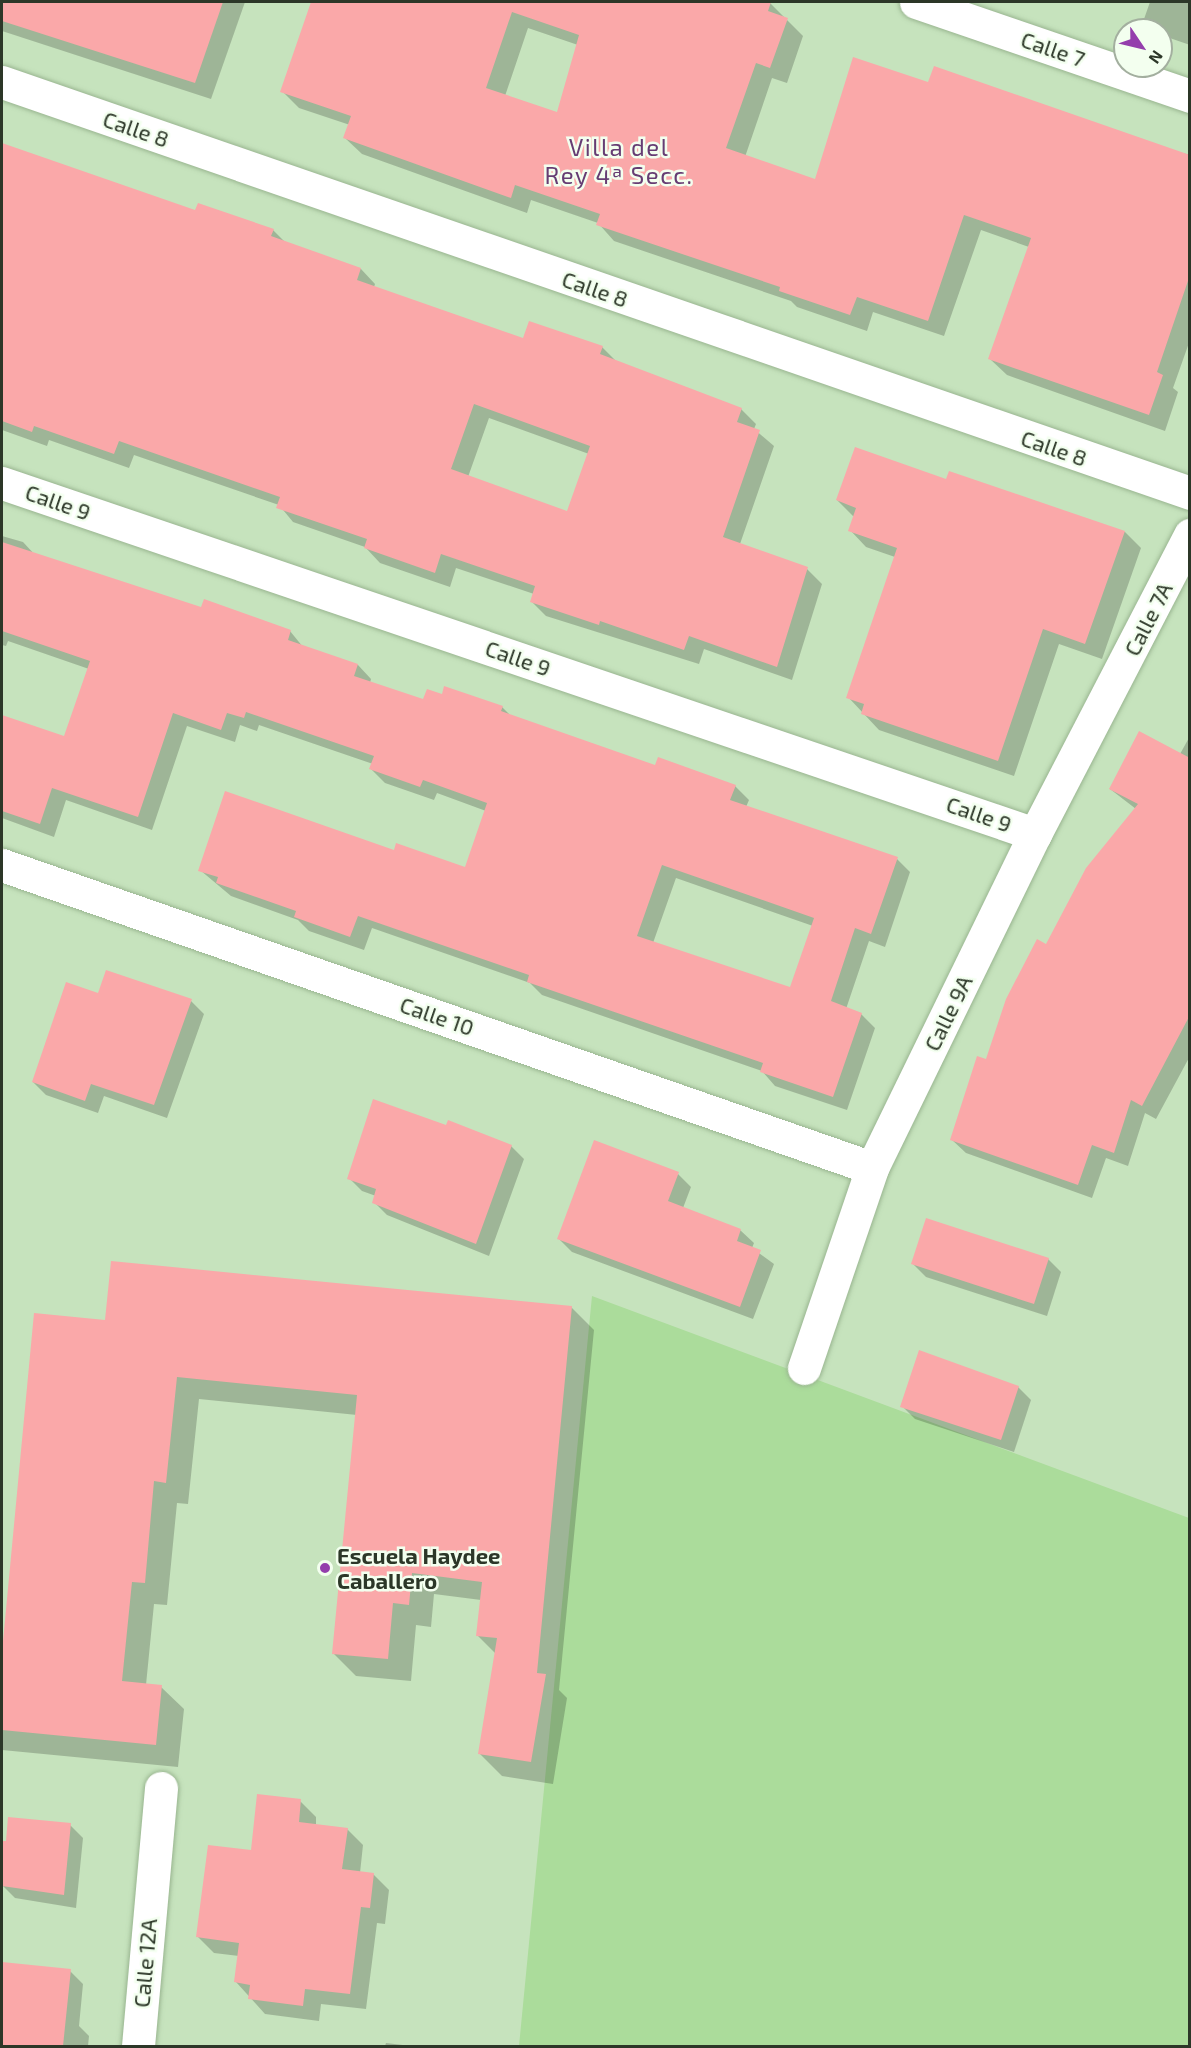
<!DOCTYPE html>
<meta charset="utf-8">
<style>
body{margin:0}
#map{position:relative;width:1191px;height:2048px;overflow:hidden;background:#c6e3bd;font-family:"Exo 2",sans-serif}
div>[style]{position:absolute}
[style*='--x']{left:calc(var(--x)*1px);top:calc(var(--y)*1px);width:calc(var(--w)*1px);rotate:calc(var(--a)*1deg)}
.green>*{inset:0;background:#abdc9b}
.shadow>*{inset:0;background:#0003}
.building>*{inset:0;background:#faa8a9}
.roads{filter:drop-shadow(0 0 2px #99b590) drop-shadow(0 0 2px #99b590)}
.street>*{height:33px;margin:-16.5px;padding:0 16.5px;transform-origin:16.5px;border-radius:16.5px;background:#fff}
.dots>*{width:16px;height:16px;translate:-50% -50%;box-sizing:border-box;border:3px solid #f3ffef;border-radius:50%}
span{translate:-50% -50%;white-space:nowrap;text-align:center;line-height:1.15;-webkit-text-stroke:5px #f3ffef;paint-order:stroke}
.street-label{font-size:22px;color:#2c3728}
.poi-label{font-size:22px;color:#2c3728;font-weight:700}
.left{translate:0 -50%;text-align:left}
.neighbourhood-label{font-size:24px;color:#663c73;letter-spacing:1.5px}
.frame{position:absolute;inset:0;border:3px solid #2c3728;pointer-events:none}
.north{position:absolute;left:1113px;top:18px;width:60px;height:60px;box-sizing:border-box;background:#f3ffef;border:2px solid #a3af9f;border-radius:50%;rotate:125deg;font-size:16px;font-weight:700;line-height:24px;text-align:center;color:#2c3728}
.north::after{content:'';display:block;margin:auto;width:21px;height:27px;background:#943eac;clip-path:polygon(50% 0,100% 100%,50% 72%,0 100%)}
</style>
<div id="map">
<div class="green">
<i style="clip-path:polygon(592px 1296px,1189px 1518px,1189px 2046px,519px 2046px)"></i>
</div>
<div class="shadow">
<i style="clip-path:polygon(2px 2px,245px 2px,211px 99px,2px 31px)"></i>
<i style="clip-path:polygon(evenodd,313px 2px,770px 3px,803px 36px,787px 83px,772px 78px,745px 157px,816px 181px,929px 84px,1190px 155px,1190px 340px,1173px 388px,1178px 392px,1165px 431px,1007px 375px,990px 359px,1029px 247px,981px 230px,944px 336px,873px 312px,867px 331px,797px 307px,791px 301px,614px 241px,598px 223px,531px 200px,527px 213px,362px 154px,345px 138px,350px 125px,299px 108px,282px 91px,313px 2px,528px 28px,578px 45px,558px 114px,505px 96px,528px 28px)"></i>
<i style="clip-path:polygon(1150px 2px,1190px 2px,1190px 45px,1161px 35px,1161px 30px,1155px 30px,1144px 19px)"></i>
<i style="clip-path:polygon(evenodd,2px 144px,196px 212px,273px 230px,286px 243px,361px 269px,375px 284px,374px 287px,524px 340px,602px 347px,616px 361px,741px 409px,756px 424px,754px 429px,774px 446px,740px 544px,807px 569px,822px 584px,792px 680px,704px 649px,699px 664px,546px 616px,531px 601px,534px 594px,456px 568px,450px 587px,380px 563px,365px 547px,293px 522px,279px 505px,134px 455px,129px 468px,49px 440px,47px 446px,2px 430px,2px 144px,489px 418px,589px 454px,568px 513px,468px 477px,489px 418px)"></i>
<i style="clip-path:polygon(947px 481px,1125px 532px,1141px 548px,1102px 659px,1059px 644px,1014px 776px,879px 730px,848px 697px,895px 557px,866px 547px,850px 530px,854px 517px,837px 500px)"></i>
<i style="clip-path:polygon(evenodd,2px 536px,23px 542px,36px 556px,202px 609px,290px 631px,303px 647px,358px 665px,371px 679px,370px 683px,424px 701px,443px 696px,502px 707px,511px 716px,656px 767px,735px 786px,749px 800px,746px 807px,897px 859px,910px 872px,885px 947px,869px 941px,846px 1009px,861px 1014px,875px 1028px,847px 1110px,775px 1086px,762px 1071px,542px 995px,530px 983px,372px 928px,364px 950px,309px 931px,298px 920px,231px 896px,200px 870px,395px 852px,466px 869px,486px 811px,437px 793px,434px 800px,385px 783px,371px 769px,373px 764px,259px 725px,257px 731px,240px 725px,235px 742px,187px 726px,152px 830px,66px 800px,54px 837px,2px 818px,2px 716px,65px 738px,89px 669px,8px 641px,6px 646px,2px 645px,2px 536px,676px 878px,813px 926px,791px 989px,653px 943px,676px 878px)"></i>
<i style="clip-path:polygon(1190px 736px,1190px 1056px,1156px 1119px,1145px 1113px,1128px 1166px,1106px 1158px,1092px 1198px,966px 1153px,951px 1139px,987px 1060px,1046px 946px,1136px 809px,1110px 789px,1180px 754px)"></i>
<i style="clip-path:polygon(99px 995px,191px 1001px,204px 1014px,167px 1118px,104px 1096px,98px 1113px,46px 1095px,33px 1082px)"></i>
<i style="clip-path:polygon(447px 1127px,511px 1146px,524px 1159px,489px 1256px,387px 1215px,374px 1202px,376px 1196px,362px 1191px,349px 1178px)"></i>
<i style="clip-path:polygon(678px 1174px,691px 1187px,683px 1208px,740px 1230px,754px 1243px,752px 1248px,774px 1264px,753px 1319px,572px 1252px,559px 1239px)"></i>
<i style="clip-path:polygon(1048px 1259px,1061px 1272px,1047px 1316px,926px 1277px,913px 1264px)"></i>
<i style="clip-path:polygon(571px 1307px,594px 1330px,559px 1690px,567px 1698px,553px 1784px,502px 1776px,479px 1753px,496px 1654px,478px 1636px,481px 1600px,434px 1594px,431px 1627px,416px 1625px,411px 1681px,356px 1676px,333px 1653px,357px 1415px,199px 1399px,188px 1504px,177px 1503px,167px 1605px,154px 1604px,146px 1685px,161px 1687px,184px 1709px,178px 1767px,2px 1750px,2px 1667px,36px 1314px,107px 1321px)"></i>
<i style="clip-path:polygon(1018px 1387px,1031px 1400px,1014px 1452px,915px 1419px,902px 1406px)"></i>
<i style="clip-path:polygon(300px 1801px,316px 1817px,316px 1825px,347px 1829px,363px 1845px,360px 1873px,373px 1874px,389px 1890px,385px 1924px,377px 1923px,366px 2009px,321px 2004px,319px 2021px,265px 2014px,236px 1982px,239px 1956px,214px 1953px,198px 1937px,252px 1852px)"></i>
<i style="clip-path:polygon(10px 1819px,70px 1825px,83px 1838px,76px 1908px,15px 1898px,2px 1885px)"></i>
<i style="clip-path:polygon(2px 1964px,70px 1971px,83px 1984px,79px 2026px,89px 2036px,88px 2046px,2px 2046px)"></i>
<i style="clip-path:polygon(386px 2043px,411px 2046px,385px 2046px)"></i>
</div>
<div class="building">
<i style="clip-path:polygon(2px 2px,223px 2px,195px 83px,2px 21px)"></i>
<i style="clip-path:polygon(evenodd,311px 2px,771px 2px,768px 11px,788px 18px,770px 68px,756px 63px,726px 148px,815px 179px,853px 57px,928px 82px,934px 66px,1190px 155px,1190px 275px,1157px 372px,1163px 375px,1149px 415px,988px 359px,1031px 238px,964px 215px,928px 321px,857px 297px,850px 315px,779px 291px,780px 287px,596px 225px,600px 214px,515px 185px,511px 198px,343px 138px,351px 116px,280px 92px,311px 2px,512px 12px,579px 35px,557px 112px,486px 88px,512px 12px)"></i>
<i style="clip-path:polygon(evenodd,2px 143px,195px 210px,198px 203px,274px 229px,271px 236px,361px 268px,357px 280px,523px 338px,529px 321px,603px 346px,600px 354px,742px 408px,737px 422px,760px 430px,723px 537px,808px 567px,777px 667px,689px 636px,684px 650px,600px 621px,599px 625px,530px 602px,535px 586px,441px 554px,435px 573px,364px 548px,367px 539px,276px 508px,280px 497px,119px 441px,114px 454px,34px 426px,32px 432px,2px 421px,2px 143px,474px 404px,590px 446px,567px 511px,451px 469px,474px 404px)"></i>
<i style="clip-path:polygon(855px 447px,946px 479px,949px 471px,1125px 531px,1085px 644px,1043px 629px,998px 761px,861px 714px,864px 704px,846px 698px,897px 548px,848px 531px,856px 508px,836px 500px)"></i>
<i style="clip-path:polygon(evenodd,2px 542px,201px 607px,204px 599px,291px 630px,288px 640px,358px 664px,354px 676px,423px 699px,427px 689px,442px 694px,444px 686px,503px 706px,501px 711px,655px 765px,658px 757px,736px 785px,730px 800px,898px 857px,871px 934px,855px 928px,831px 1001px,862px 1013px,833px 1097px,760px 1072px,763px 1063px,527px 982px,529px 975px,358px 916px,350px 937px,294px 917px,296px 911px,216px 883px,218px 877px,198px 871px,225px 791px,394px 850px,396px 843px,465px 867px,487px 803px,423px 780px,420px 787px,369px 769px,374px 756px,246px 712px,244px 718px,227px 713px,221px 730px,173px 713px,138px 817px,52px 788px,40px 824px,2px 811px,2px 715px,64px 736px,90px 661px,2px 631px,2px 542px,662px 865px,814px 918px,790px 987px,637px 936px,662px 865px)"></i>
<i style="clip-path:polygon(1139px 731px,1190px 758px,1190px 1015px,1142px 1106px,1131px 1100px,1114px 1153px,1092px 1145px,1078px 1185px,950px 1140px,977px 1056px,986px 1059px,1006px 999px,1037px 939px,1046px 944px,1086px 868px,1138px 804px,1109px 789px)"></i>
<i style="clip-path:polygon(106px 970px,192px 999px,154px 1105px,91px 1084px,85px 1101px,32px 1082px,66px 982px,98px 993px)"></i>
<i style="clip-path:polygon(373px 1099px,446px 1125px,448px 1120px,512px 1145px,476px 1244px,372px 1203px,376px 1189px,347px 1179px)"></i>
<i style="clip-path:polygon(594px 1140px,679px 1172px,668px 1201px,741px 1229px,737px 1241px,761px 1250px,740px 1307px,557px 1239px)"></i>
<i style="clip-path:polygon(926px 1218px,1049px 1258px,1034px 1304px,911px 1264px)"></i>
<i style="clip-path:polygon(111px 1261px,572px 1306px,537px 1673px,546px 1674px,531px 1762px,478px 1754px,497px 1638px,476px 1636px,482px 1582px,412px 1573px,409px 1605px,393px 1603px,388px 1659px,332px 1654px,357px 1395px,177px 1377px,166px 1483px,154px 1481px,145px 1583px,132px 1582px,122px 1681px,162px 1685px,156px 1745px,2px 1730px,2px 1652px,34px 1313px,105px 1320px)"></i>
<i style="clip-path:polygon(919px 1350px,1019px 1386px,1001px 1440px,900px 1407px)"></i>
<i style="clip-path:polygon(257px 1794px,301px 1799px,299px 1822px,348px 1828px,342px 1869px,374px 1873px,370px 1908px,361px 1907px,350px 1994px,305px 1989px,303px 2006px,248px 1999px,250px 1985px,234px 1982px,239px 1943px,196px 1937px,208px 1845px,251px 1850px)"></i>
<i style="clip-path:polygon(8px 1817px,71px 1823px,64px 1895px,2px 1886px,2px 1841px,6px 1841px)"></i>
<i style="clip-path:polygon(2px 1962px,71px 1969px,63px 2046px,2px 2046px)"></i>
</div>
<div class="roads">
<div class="street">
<i style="--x:916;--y:2;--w:290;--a:18.9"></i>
<i style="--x:2;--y:82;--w:1257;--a:19.08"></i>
<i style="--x:2;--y:483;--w:1091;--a:18.77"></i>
<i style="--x:2;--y:865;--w:921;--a:19.2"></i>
<i style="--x:804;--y:1368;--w:211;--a:-71.2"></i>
<i style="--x:872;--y:1168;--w:372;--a:-64"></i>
<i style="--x:1035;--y:834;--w:337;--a:-62.6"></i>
<i style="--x:138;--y:2046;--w:259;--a:-84.9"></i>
</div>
</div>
<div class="dots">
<i style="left:325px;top:1568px;background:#943eac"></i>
</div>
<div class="street-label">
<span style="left:1053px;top:49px;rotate:19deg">Calle 7</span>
<span style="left:136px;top:129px;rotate:19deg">Calle 8</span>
<span style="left:595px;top:289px;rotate:19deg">Calle 8</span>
<span style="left:1054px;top:448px;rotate:19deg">Calle 8</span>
<span style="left:58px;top:502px;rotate:19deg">Calle 9</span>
<span style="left:1148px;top:619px;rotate:-63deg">Calle 7A</span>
<span style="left:518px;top:658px;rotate:19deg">Calle 9</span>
<span style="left:979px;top:814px;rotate:19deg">Calle 9</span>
<span style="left:948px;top:1013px;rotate:-64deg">Calle 9A</span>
<span style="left:437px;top:1016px;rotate:19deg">Calle 10</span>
<span style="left:145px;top:1963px;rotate:-85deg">Calle 12A</span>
</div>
<div class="poi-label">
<span class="left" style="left:337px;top:1568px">Escuela Haydee<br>Caballero</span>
</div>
<div class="neighbourhood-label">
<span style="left:619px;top:161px">Villa del<br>Rey 4ª Secc.</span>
</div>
<div class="frame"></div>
<div class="north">N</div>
</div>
